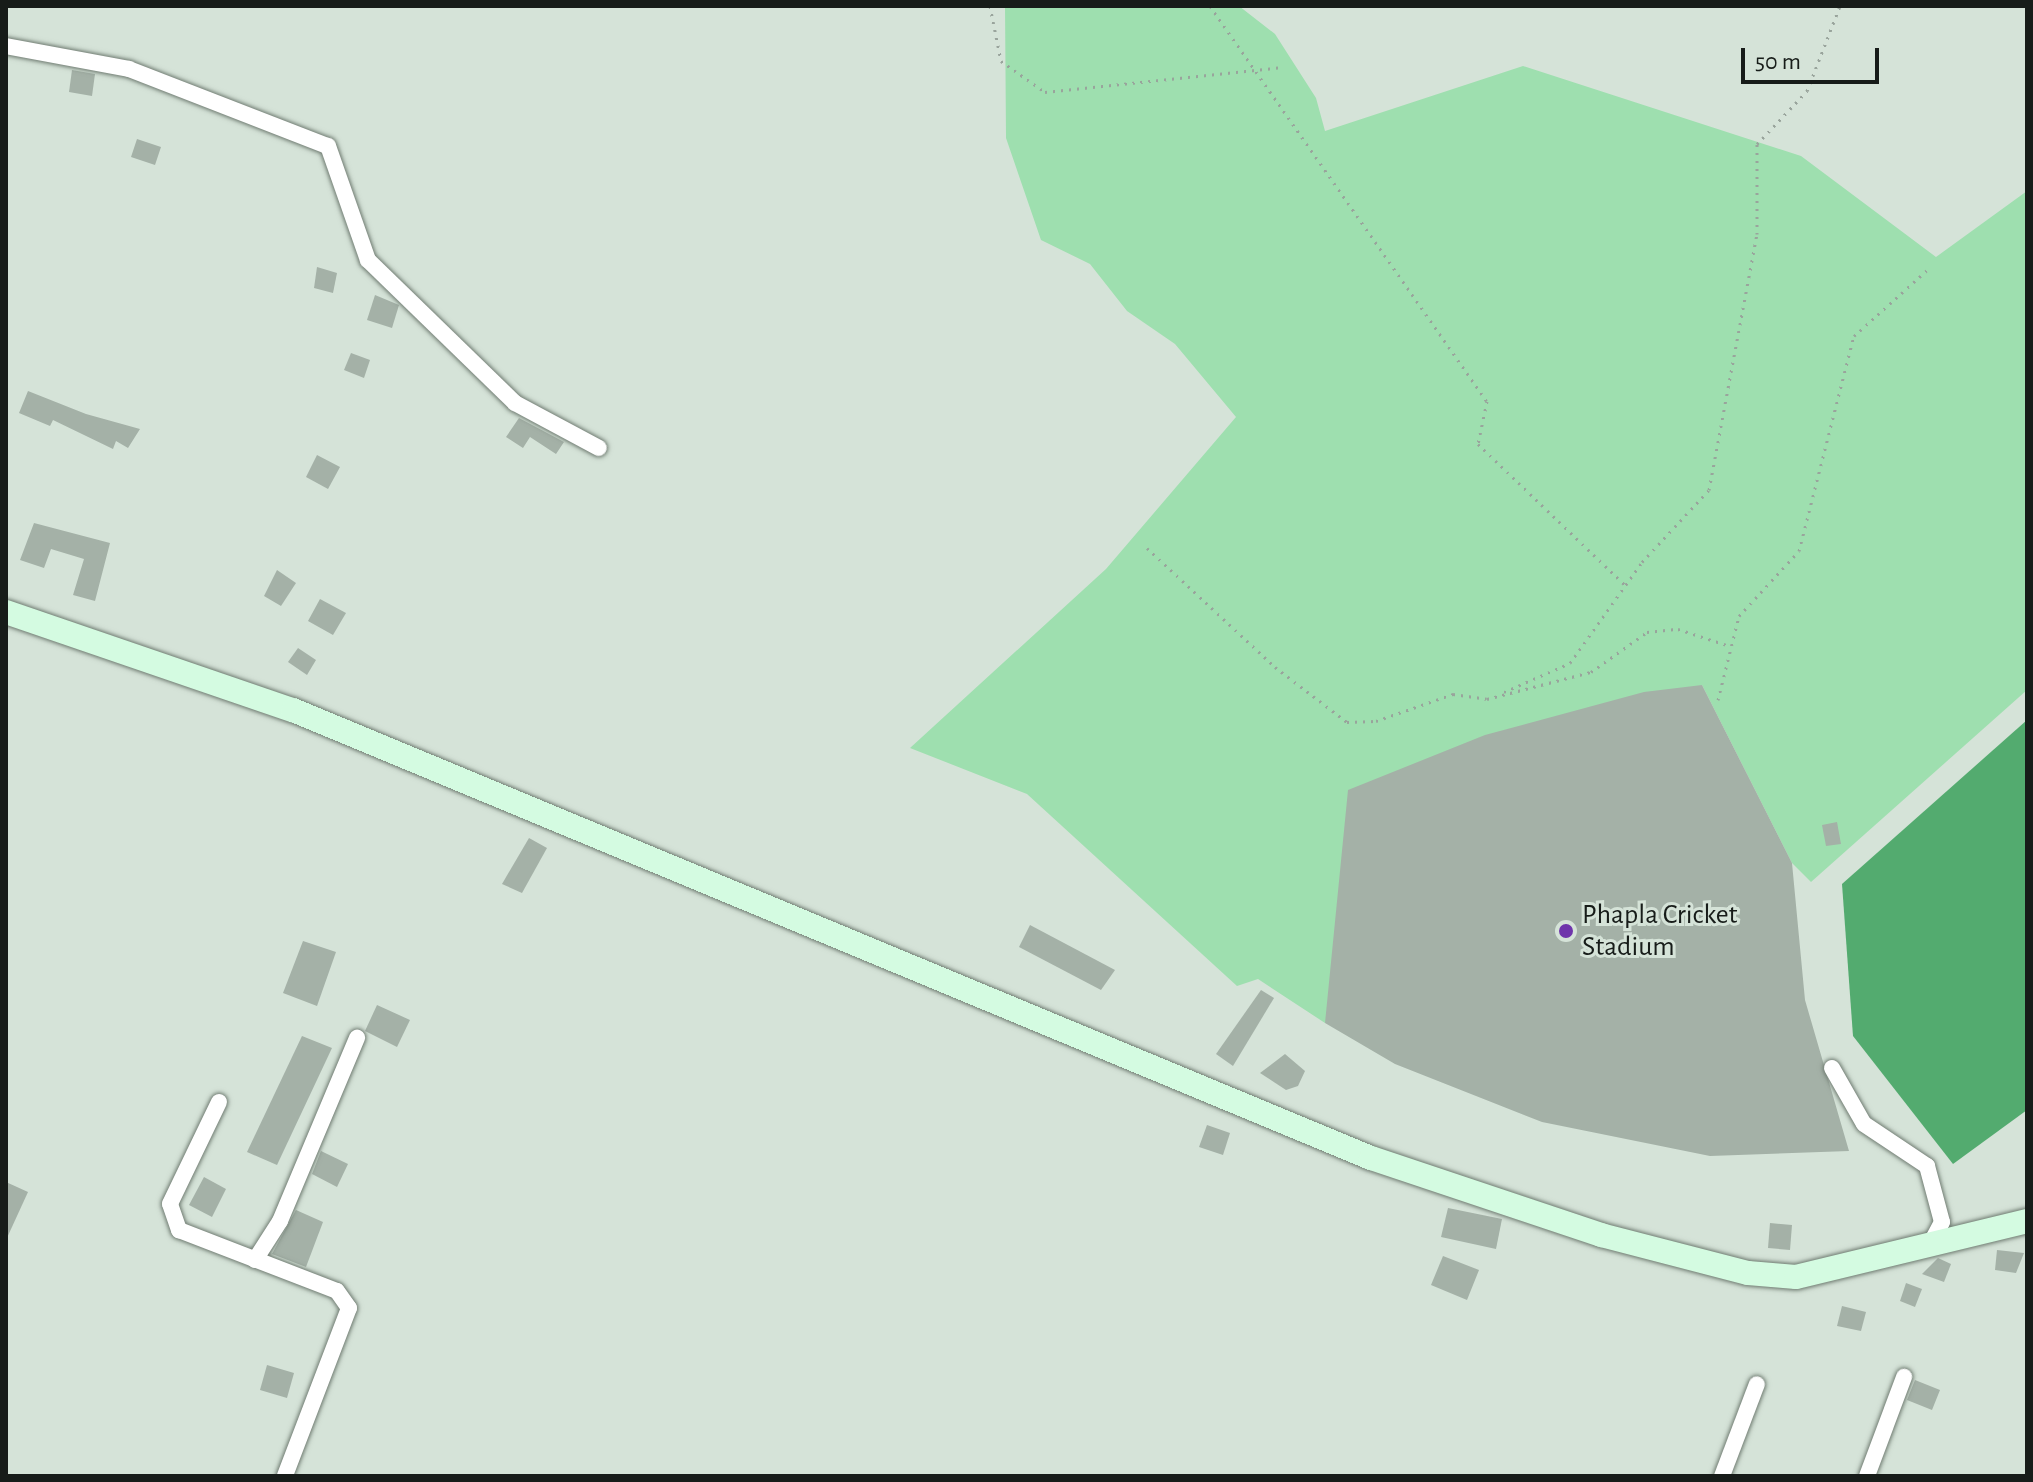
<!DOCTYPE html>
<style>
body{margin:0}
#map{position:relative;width:2033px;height:1482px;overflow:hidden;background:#d5e3d8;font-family:"Alegreya Sans",sans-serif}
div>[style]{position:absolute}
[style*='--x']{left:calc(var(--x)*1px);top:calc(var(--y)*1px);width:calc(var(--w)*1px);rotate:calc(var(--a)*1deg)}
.green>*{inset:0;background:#9edfaf}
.water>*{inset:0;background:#53ab6f}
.building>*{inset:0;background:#a4b1a7}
.path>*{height:3px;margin-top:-1.5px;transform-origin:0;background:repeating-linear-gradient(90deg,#99a49c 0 2px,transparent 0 8px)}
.roads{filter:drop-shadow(0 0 2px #707c72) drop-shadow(0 0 2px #707c72)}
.street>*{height:16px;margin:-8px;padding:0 8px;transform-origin:8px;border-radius:8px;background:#fff}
.secondary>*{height:24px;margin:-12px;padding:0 12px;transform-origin:12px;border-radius:12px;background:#d4fbe1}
.dots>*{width:22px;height:22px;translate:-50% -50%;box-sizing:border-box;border:4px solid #d5e3d8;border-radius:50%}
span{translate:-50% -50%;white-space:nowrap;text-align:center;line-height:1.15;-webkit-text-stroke:6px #d5e3d8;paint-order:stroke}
.poi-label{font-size:28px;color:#171c19}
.left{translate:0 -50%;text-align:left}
.frame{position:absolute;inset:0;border:8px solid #171c19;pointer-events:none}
.scale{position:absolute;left:1741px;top:48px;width:138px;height:36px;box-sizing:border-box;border:4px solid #171c19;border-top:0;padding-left:10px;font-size:24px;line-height:28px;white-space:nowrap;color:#171c19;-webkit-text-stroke:6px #d5e3d8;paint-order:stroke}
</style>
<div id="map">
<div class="green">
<i style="clip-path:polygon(1005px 6px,1239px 6px,1275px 34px,1316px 98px,1325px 131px,1523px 66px,1801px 156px,1936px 257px,2027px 191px,2027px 690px,1811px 882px,1792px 863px,1702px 685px,1325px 1023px,1258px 979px,1237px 986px,1027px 794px,910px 748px,1106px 569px,1236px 417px,1175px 344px,1127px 311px,1090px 264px,1041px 240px,1006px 138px)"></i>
</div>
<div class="water">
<i style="clip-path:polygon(2027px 720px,2027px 1110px,1953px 1164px,1853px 1036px,1842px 884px)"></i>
</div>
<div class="building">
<i style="clip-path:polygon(72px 70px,95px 74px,92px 96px,69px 92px)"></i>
<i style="clip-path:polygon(137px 139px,161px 147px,155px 165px,131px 157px)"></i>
<i style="clip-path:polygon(317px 267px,337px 273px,333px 293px,314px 288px)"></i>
<i style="clip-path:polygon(375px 295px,399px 305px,392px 328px,367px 320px)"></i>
<i style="clip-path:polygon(351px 353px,370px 360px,364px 378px,344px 370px)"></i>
<i style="clip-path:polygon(28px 391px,86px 414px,140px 429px,128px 448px,116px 441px,113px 449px,53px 420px,50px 426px,19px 413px)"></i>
<i style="clip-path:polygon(519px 418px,564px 442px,556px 454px,530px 437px,523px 448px,506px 437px)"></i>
<i style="clip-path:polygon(317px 455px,340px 467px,328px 489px,306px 477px)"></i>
<i style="clip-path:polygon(34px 523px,110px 543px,95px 601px,73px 595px,84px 559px,51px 549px,44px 568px,20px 560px)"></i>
<i style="clip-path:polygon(277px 570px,296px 583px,281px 606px,264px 596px)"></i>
<i style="clip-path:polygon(320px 599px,346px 613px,333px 635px,308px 621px)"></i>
<i style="clip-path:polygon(298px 648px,316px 660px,307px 675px,288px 662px)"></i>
<i style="clip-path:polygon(1702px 685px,1792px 863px,1805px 1000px,1849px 1151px,1710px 1156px,1542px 1122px,1395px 1064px,1325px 1023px,1348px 790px,1485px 735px,1644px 692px)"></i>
<i style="clip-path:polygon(1837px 822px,1841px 844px,1826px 846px,1822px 825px)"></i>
<i style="clip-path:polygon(529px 838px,547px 848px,522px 893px,502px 884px)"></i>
<i style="clip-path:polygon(1030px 925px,1115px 970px,1101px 990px,1019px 947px)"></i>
<i style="clip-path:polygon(303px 941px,336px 952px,317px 1006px,283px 993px)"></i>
<i style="clip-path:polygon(1261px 990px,1274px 998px,1233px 1066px,1216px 1054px)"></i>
<i style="clip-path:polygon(377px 1005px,410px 1020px,397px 1047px,365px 1031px)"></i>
<i style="clip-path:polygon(302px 1036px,332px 1048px,277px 1165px,247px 1152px)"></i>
<i style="clip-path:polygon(1285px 1054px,1305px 1071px,1298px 1086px,1286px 1090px,1260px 1073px)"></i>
<i style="clip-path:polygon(1207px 1125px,1230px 1133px,1223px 1155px,1199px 1147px)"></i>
<i style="clip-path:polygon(321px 1151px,348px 1164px,337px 1187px,312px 1174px)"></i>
<i style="clip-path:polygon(204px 1177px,226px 1189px,212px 1217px,189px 1205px)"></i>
<i style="clip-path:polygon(6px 1182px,28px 1192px,6px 1240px)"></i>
<i style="clip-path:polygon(1448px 1208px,1502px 1219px,1496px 1249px,1441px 1237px)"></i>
<i style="clip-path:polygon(296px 1210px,323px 1222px,306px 1267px,272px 1254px)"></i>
<i style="clip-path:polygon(1770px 1223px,1792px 1225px,1790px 1250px,1768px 1248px)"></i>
<i style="clip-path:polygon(1997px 1250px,2024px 1253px,2016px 1273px,1995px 1270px)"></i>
<i style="clip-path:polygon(1443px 1256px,1479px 1270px,1467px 1300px,1431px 1285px)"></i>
<i style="clip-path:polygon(1938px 1258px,1951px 1264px,1944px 1282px,1922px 1274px)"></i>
<i style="clip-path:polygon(1906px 1283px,1922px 1289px,1915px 1307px,1900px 1301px)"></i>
<i style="clip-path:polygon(1842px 1306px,1866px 1312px,1861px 1331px,1837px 1326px)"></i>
<i style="clip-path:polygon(267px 1365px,294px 1373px,287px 1398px,260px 1390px)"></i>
<i style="clip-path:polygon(1915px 1380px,1940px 1390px,1932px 1410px,1907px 1400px)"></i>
</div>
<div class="path">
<i style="--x:990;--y:6;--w:56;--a:78.7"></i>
<i style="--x:1001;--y:61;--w:54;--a:35.2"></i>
<i style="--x:1045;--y:92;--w:237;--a:-6"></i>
<i style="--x:1210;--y:6;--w:482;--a:55"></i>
<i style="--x:1487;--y:401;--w:44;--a:101.8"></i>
<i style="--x:1478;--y:444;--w:205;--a:43.8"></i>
<i style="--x:1147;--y:548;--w:175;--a:42.9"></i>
<i style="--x:1275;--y:667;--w:91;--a:37.4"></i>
<i style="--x:1347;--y:722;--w:29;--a:-2"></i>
<i style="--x:1376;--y:721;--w:82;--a:-19.3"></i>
<i style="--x:1453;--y:694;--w:34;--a:8"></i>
<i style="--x:1487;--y:699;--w:107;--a:-14.6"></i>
<i style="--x:1591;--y:672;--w:69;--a:-35.5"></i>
<i style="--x:1647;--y:632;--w:31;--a:-6"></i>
<i style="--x:1678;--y:629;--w:55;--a:18.1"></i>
<i style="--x:1504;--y:692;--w:72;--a:-23.7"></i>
<i style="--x:1570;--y:663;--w:124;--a:-54.5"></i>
<i style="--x:1642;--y:562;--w:98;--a:-47.1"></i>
<i style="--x:1709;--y:490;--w:260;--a:-79.4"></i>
<i style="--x:1757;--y:234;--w:90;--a:-90"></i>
<i style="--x:1757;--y:144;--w:73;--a:-46.7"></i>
<i style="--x:1807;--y:91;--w:91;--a:-68.8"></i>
<i style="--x:1718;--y:700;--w:87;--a:-76"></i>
<i style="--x:1739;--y:616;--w:88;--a:-47.3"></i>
<i style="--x:1799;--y:551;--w:222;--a:-75.7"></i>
<i style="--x:1854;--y:336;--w:98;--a:-42.1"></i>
</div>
<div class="roads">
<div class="street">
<i style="--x:6;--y:46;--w:125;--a:10.6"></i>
<i style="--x:129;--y:69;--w:213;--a:21.2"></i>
<i style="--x:328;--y:146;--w:121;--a:70.7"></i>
<i style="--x:368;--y:260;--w:205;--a:44.2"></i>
<i style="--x:515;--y:403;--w:95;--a:28.2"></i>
<i style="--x:1832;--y:1068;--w:64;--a:60.3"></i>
<i style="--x:1864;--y:1124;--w:76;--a:33.7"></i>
<i style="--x:1927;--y:1166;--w:58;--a:75"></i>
<i style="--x:1942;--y:1222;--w:19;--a:118"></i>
<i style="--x:219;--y:1102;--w:113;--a:115.7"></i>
<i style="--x:170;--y:1204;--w:28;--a:71"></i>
<i style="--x:179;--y:1230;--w:169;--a:21.1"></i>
<i style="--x:337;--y:1291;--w:21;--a:55"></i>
<i style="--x:349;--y:1308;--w:180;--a:110.9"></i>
<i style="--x:255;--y:1260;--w:46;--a:-57.3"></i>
<i style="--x:280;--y:1221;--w:199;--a:-67.2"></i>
<i style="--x:1722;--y:1476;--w:98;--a:-69.2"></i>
<i style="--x:1867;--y:1476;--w:106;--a:-69.5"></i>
</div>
<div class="secondary">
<i style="--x:6;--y:612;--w:303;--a:18.9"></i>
<i style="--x:293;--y:710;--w:1167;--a:22.57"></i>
<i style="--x:1371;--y:1158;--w:243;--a:18.5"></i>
<i style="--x:1601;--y:1235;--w:152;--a:14.5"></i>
<i style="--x:1748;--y:1273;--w:48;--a:4.8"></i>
<i style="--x:1796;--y:1277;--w:238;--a:-13.6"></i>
</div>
</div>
<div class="dots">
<i style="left:1566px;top:931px;background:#6f35ab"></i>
</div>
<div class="poi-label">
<span class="left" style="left:1582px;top:931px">Phapla Cricket<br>Stadium</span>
</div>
<div class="frame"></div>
<div class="scale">50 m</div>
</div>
